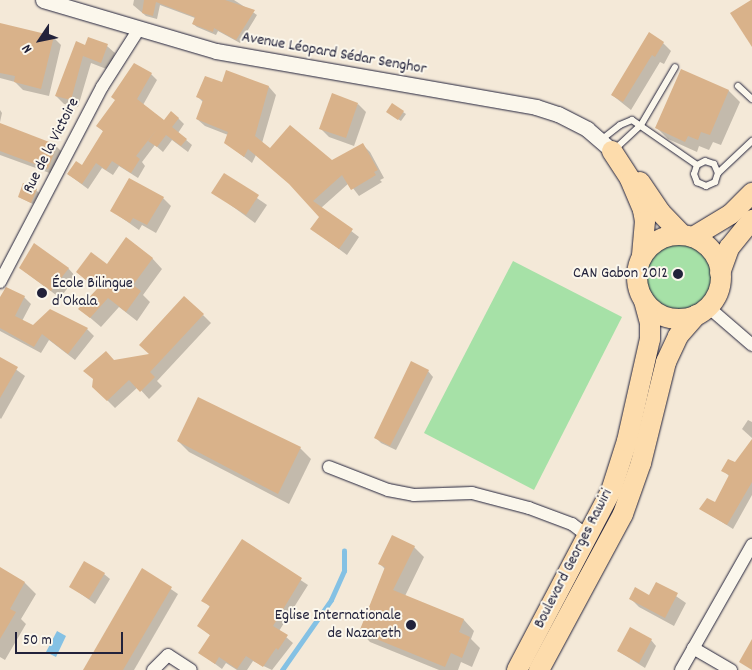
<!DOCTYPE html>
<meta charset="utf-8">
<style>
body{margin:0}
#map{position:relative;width:752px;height:670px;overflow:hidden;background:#f4e9d8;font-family:Dekko,sans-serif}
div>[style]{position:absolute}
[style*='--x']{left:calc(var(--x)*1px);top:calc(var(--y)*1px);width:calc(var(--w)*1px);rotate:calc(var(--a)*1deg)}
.green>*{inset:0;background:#a6e1a7}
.round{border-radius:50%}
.water>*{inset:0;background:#84c1e4}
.shadow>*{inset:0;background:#0003}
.stream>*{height:4.5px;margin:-2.25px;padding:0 2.25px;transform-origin:2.25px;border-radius:2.25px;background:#84c1e4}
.building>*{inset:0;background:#d9b28a}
.roads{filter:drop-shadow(0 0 1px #22223b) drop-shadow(0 0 1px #22223b)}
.service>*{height:6px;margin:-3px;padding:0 3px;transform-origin:3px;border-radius:3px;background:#fbf7ec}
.minor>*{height:12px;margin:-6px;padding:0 6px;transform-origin:6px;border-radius:6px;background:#fbf7ec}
.tertiary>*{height:15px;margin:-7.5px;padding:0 7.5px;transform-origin:7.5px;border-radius:7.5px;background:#fbf7ec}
.primary>*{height:20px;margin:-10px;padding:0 10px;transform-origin:10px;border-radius:10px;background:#fddcac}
.primary>.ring{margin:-10px;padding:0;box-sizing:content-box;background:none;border:20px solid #fddcac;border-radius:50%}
.dots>*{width:14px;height:14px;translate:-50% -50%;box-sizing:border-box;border:2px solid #fbf7ec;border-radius:50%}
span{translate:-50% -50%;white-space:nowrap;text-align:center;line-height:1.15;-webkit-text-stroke:4px #fbf7ec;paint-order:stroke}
.street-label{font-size:16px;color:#22223b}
.poi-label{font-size:16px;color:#22223b}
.right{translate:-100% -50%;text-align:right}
.left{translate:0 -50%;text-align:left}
.north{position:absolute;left:15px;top:15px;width:50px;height:50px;-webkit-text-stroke:4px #fbf7ec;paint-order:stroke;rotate:236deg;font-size:14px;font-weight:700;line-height:20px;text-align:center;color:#22223b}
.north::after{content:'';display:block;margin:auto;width:18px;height:22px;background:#22223b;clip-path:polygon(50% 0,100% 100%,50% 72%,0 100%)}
.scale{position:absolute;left:15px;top:632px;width:108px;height:22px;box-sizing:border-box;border:2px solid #22223b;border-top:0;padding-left:6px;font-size:15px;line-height:18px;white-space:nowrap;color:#22223b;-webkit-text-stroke:4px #fbf7ec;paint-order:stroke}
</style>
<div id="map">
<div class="green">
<i class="round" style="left:646px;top:242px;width:68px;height:68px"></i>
<i style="clip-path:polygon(513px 261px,622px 317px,534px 490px,424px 433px)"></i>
</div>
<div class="water">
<i style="clip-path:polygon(57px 631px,66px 636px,56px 657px,46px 652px)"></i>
</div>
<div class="shadow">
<i style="clip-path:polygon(134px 0,234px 0,257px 15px,240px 43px,218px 31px,216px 35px,197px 27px,193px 24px,195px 18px,160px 5px,157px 19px,146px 16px,133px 5px)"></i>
<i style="clip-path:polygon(0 25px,53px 37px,61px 45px,49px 96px,23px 90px,15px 82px,0 78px)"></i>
<i style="clip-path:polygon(663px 43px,671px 51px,664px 64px,660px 62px,631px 110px,612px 95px)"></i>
<i style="clip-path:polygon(86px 46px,107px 46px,115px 53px,109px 70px,91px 63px,78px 107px,64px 104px,56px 96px)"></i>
<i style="clip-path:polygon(682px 71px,729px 91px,740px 102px,721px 145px,713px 142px,709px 150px,699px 146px,697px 152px,668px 139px,657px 128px)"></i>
<i style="clip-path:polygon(151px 74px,157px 80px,143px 105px,164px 122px,178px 118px,184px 124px,178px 133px,192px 145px,188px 152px,172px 140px,163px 152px,155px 145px,142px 162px,145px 166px,138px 178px,119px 166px,113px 175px,102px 168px,88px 189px,68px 174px,82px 167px,104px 132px,98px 126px)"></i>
<i style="clip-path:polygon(222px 84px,269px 87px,276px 95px,262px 143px,271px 150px,332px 162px,363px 145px,370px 152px,384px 178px,380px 180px,382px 182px,359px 196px,349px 183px,321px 208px,359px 237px,347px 255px,312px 229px,320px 217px,295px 188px,256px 155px,252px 163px,226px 143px,228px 135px,205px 126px,197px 119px,203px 102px,198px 97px)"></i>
<i style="clip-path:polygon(358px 104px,366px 112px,354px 146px,329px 137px,321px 129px)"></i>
<i style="clip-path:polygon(0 110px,2px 113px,0 122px)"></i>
<i style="clip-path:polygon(403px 112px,406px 114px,401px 121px,390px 114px)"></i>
<i style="clip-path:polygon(0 124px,56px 146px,63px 153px,55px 175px,0 155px)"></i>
<i style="clip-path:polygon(224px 175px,267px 205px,255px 223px,213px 192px)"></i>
<i style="clip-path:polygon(36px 190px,39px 193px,33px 204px,19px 197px)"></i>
<i style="clip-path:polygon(163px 198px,171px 206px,156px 233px,142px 225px,139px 230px,112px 211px)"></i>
<i style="clip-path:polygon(152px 258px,162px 269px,143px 295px,150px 302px,137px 321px,119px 307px,101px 327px,80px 309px,98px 290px,77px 272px)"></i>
<i style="clip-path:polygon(20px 268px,68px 268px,76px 277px,60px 298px)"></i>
<i style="clip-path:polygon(24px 297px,31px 304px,22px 321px,33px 327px,87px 329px,94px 336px,75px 360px,49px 340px,41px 353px,0 331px,0 301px)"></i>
<i style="clip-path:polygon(203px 315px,211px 323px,157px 381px,162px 386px,149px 399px,138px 387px,115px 408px,93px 386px,115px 362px,151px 355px)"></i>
<i style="clip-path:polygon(0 358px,25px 376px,1px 419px,0 418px)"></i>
<i style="clip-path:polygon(428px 371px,433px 377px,396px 450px,381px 443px,376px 438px)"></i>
<i style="clip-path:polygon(748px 420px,752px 422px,752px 438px,742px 429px)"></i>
<i style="clip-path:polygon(178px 441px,300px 448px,311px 459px,289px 504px,189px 452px)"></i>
<i style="clip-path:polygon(752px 441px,752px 495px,733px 529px,701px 509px,715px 504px,730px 477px,723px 470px,735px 464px)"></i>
<i style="clip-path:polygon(242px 541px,308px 585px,279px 631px,293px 643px,272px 670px,253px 661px,247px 670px,237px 670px,226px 663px,222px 669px,200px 653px,211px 636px,199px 626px,211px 608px,203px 600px)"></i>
<i style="clip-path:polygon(414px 547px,424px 557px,405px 596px,464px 620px,474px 631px,471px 639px,480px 648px,472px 667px,461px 662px,458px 670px,439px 670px,370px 642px,360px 631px,385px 569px,379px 563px)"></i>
<i style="clip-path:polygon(0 569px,25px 583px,36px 594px,21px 619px,26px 624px,5px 660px,0 657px)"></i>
<i style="clip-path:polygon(143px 570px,178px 594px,134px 670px,85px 670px)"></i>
<i style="clip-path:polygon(104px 574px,110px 579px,95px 604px,70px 586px)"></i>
<i style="clip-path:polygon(657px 583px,686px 603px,674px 626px,639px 607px,631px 599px,649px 597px)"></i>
<i style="clip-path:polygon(651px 640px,656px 646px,645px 668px,618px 651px)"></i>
</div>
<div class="stream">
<i style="--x:282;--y:670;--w:85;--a:-55"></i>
<i style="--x:331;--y:600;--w:32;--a:-66"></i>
<i style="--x:344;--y:571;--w:20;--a:-90"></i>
</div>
<div class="building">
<i style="clip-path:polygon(144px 0,225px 0,255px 10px,236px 40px,214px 28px,213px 32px,192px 24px,195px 17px,156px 2px,153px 16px,142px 13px)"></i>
<i style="clip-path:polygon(751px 0,752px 0,752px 47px,730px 13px)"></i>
<i style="clip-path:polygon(0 23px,54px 36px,41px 89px,14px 82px,15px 76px,0 73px)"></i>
<i style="clip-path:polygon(649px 32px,664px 42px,655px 57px,652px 55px,623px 102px,611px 95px)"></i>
<i style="clip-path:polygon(88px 37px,108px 44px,101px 63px,83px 56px,71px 100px,55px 96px,76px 41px,85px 45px)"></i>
<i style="clip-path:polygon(134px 63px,152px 73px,137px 99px,164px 120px,171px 111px,179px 118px,172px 127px,187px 139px,181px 146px,166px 135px,157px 147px,148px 141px,157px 129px,136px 156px,140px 159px,131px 173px,112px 161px,106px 170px,96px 163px,82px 184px,67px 174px,76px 161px,82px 165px,103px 131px,96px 126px,115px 100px,111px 97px)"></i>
<i style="clip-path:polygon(681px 69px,729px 90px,710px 135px,701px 132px,698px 140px,688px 136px,685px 142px,655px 128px)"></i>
<i style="clip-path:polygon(226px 70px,269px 86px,255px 136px,270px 148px,290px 125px,332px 160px,363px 143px,378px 170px,374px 172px,376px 175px,351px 190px,342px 175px,313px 201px,353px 229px,339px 249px,310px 229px,319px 217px,289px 184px,248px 149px,244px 157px,224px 143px,228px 132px,196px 119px,203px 100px,196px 97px,205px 76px,222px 82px)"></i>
<i style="clip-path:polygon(332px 93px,358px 103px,346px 138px,319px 129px)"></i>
<i style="clip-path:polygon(392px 103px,404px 111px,398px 120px,386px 112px)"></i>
<i style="clip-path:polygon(0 123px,57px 145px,48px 169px,0 151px)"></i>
<i style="clip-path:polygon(224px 173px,259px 195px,246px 215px,211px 193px)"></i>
<i style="clip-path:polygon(129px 178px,164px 197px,147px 225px,133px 218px,130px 223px,110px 211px)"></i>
<i style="clip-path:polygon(23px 183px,37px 189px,31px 203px,18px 197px)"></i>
<i style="clip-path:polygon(126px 237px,153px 258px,133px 285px,141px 291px,126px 312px,108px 298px,90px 318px,78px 309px,97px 289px,76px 272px,91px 252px,107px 264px)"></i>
<i style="clip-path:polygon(34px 243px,69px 268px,51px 291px,19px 268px)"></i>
<i style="clip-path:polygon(6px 287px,25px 296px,15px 316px,33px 325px,50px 309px,88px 328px,68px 354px,42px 334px,34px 347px,0 328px,0 297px)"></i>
<i style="clip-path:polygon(184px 296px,204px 314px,150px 372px,155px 377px,140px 392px,129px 380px,107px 401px,92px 387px,93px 379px,83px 371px,106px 351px,114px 360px,149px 354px,139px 345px)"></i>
<i style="clip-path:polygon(0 357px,18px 367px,0 398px)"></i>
<i style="clip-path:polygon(411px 361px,429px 370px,390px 446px,374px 438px)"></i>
<i style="clip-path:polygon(198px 397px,301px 447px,278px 494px,177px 441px)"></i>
<i style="clip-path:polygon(752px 439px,752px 482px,727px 525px,699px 509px,707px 498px,715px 502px,729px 475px,721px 471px,728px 459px,735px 462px)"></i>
<i style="clip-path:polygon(392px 535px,415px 546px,393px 590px,464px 619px,459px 632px,470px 637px,462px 658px,451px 653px,445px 667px,359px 632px,385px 567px,378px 564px)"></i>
<i style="clip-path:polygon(242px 539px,302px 578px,273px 626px,288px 635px,278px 650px,276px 648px,263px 667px,246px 656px,237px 669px,219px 657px,215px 664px,198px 653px,210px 635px,197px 626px,210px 606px,201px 601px)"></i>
<i style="clip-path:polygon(84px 561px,105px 573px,89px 599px,69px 587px)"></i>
<i style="clip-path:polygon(0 567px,25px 582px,10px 609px,16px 612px,0 639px)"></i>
<i style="clip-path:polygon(142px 568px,172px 587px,123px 670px,83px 670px)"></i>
<i style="clip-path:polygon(656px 582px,678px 593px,665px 618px,629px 599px,635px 587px,649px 595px)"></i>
<i style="clip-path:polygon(630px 627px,652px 639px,639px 663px,617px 651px)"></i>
<i style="clip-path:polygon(752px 639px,752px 670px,739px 662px)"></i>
</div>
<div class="roads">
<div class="service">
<i style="--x:738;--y:86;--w:19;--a:43"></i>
<i style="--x:601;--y:140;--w:24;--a:-38"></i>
<i style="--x:620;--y:125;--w:13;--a:-23"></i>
<i style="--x:632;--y:120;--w:79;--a:34.7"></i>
<i style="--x:614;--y:150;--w:37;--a:-43"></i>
<i style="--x:641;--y:125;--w:67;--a:-59.6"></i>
<i style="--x:718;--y:173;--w:10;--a:-114"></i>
<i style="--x:714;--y:164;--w:9;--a:-162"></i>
<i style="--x:705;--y:161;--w:9;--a:153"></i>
<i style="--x:697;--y:165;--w:9;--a:108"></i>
<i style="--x:694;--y:174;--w:9;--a:69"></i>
<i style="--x:697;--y:182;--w:10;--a:24"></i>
<i style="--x:706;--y:186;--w:10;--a:-24"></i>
<i style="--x:715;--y:182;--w:9;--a:-72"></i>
<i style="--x:718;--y:173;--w:47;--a:-43.3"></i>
</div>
<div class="minor">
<i style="--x:0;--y:282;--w:220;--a:-62.4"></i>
<i style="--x:102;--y:87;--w:69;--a:-57.5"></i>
<i style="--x:708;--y:307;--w:58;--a:40.8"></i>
<i style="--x:329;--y:467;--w:63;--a:21.3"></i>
<i style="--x:388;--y:490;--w:26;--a:11"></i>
<i style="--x:414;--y:495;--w:58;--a:-2"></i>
<i style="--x:472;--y:493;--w:59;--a:14.7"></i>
<i style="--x:529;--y:508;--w:46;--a:20.4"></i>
<i style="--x:572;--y:524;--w:21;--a:37"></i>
<i style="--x:693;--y:648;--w:44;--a:30.1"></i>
<i style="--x:153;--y:670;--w:21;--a:-45"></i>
<i style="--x:168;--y:655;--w:27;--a:33"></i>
<i style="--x:681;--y:670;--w:144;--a:-60.4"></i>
</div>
<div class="tertiary">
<i style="--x:43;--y:0;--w:180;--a:16.4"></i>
<i style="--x:216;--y:51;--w:325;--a:9.9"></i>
<i style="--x:536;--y:107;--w:23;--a:18"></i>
<i style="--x:558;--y:114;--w:33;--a:27"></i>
<i style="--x:587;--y:129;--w:33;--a:41"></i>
</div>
<div class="primary">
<i style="--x:612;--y:151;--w:33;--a:57"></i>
<i style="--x:630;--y:179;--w:34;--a:67"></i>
<i style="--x:643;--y:210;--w:11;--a:80"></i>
<i style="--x:645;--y:221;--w:34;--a:95"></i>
<i style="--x:640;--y:182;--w:36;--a:56"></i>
<i style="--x:660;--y:212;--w:32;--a:46"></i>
<i class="ring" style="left:637px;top:235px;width:64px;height:64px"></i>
<i style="--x:693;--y:237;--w:44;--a:-31.2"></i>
<i style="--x:731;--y:214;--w:30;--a:-45"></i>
<i style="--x:720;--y:273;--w:27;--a:-70"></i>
<i style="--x:729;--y:248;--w:36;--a:-51"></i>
<i style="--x:517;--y:670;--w:202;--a:-62.3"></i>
<i style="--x:611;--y:491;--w:52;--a:-72.3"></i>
<i style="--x:627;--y:441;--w:105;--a:-77.3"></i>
<i style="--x:650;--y:339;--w:16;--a:-90"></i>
<i style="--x:650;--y:323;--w:24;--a:-105"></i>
<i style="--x:539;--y:670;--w:177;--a:-61.7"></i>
<i style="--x:623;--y:514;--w:54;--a:-70.6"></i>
<i style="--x:641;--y:463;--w:104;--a:-76.1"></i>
<i style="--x:666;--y:362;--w:29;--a:-65"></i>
<i style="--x:678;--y:336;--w:28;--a:-49"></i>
</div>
</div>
<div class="dots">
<i style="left:678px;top:274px;background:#22223b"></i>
<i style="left:42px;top:293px;background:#22223b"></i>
<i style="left:411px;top:625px;background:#22223b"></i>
</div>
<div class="street-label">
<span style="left:334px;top:54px;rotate:10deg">Avenue Léopard Sédar Senghor</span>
<span style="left:52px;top:146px;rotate:-63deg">Rue de la Victoire</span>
<span style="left:574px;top:559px;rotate:-63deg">Boulevard Georges Rawiri</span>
</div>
<div class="poi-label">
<span class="right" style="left:668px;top:274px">CAN Gabon 2012</span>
<span class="left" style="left:52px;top:293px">École Bilingue<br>d’Okala</span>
<span class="right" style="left:401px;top:625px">Eglise Internationale<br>de Nazareth</span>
</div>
<div class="north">N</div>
<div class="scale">50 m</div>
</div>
